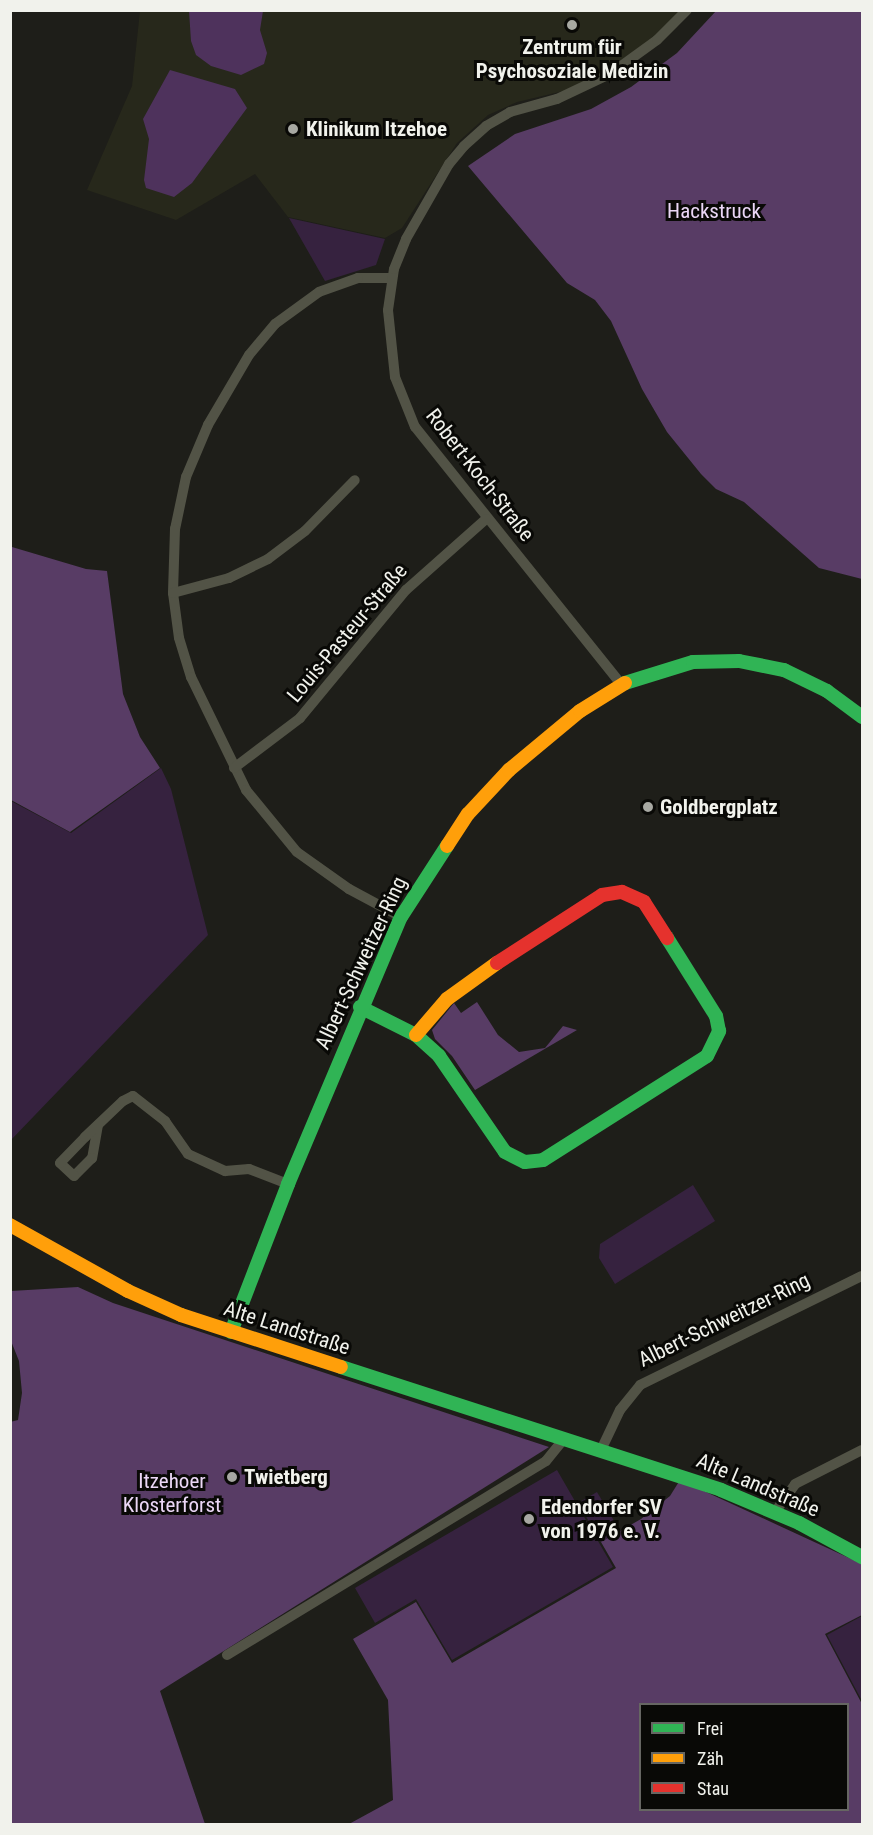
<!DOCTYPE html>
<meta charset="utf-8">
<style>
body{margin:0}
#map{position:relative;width:873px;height:1835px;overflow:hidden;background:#1e1e19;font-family:"Roboto Condensed",sans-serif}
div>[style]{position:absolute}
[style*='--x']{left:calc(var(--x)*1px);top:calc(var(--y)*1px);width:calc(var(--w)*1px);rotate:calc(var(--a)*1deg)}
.built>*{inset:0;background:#27281b}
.green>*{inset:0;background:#36223f}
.forest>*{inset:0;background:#583c65}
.water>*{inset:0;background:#4e325c}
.street>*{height:10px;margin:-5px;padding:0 5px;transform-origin:5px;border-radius:5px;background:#525346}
.fast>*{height:14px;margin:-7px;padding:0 7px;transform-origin:7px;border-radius:7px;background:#30b455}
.slow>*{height:14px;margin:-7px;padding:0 7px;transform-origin:7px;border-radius:7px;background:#ff9f0a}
.jam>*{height:14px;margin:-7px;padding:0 7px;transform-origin:7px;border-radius:7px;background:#e5322d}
.dots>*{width:16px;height:16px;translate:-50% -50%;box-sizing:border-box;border:3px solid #090906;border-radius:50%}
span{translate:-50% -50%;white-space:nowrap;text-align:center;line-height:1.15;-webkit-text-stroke:6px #090906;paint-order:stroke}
.poi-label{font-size:21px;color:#f1f2ec;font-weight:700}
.left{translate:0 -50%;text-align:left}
.park-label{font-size:21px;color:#ebd7f6}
.street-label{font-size:21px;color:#f1f2ec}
.frame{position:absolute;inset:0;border:12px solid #f1f2ec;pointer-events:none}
.legend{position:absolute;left:639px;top:1703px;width:210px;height:108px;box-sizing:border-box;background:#090906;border:2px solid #666662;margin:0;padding:8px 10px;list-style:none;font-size:18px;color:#f1f2ec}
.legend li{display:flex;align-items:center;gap:12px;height:30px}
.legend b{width:30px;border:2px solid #666662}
</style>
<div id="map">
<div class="built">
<i style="clip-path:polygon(140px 11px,681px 11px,653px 38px,601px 74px,572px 89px,517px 102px,488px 115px,457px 143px,402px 228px,385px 238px,288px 217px,255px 174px,176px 220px,87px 190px,132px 86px)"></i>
</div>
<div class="green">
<i style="clip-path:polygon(289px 218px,385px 239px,376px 265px,325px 281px)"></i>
<i style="clip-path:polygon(161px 768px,171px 789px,208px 935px,11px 1140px,11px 801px,71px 833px)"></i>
<i style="clip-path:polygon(693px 1185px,715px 1221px,615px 1284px,599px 1258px,600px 1244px)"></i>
<i style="clip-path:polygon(557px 1470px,613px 1567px,452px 1660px,416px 1599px,375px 1623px,355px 1588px)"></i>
<i style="clip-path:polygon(597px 1492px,620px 1531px,601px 1542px,578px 1503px)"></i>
<i style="clip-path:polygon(862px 1616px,862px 1701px,827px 1635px)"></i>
</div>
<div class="forest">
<i style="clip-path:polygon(716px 11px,862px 11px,862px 579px,819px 568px,744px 502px,716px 489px,701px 474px,667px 432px,642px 389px,611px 321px,595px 300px,567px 283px,468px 166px,515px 134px,591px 109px,631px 87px,677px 53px)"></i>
<i style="clip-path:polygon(12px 547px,86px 569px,107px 571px,123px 694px,140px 737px,160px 768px,70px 832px,11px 800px)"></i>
<i style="clip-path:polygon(477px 1002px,498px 1035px,519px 1052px,545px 1048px,563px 1026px,577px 1030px,475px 1090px,452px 1056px,435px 1039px,432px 1030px,454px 1003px,461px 1013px)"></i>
<i style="clip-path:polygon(78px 1287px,113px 1303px,549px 1447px,160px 1691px,205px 1824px,11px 1824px,10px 1422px,18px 1420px,22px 1393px,19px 1361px,11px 1341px,11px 1291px)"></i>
<i style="clip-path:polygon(evenodd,680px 1480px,862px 1564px,862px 1615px,825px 1634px,862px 1704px,862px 1824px,349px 1824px,393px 1800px,388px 1700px,353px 1639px,416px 1602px,452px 1663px,616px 1568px,601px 1542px,641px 1519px,670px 1496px,680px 1480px,640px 1704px,848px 1704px,848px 1810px,640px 1810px,640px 1704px)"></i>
</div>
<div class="water">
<i style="clip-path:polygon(189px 11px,263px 11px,260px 30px,267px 53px,264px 64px,241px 75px,211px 66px,196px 55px,191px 41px)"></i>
<i style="clip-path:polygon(170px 70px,235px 89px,247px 108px,192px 183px,174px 197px,146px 188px,144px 180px,149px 139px,143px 119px)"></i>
</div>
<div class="street">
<i style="--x:392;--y:278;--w:34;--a:180"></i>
<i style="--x:358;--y:278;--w:41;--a:160.3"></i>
<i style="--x:319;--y:292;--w:54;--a:144"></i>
<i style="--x:275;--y:324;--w:40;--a:130"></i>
<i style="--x:249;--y:355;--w:81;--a:120.4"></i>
<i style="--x:208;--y:425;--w:56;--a:112.9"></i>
<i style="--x:186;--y:477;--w:53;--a:101.9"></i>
<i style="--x:175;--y:529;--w:64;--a:91.8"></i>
<i style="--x:173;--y:593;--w:45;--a:82.4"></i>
<i style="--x:179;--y:638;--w:41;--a:72.9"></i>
<i style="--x:191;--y:677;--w:126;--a:64"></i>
<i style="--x:246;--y:790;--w:80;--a:50.6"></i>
<i style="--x:297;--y:852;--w:64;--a:35.4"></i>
<i style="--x:349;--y:889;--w:59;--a:28.3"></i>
<i style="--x:173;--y:593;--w:58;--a:-15"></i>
<i style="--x:229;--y:578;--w:43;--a:-26"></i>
<i style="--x:268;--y:559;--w:46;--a:-37.1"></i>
<i style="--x:305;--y:531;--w:71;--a:-45.6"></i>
<i style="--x:621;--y:684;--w:329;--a:-128.7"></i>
<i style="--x:415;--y:427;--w:54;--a:-111.8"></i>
<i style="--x:395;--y:377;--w:67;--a:-96"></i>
<i style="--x:388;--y:310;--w:41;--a:-81.7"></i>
<i style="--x:394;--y:269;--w:32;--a:-68"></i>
<i style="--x:406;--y:239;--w:86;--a:-60.2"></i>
<i style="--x:449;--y:164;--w:23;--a:-50"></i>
<i style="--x:464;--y:146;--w:30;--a:-42"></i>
<i style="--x:486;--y:126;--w:28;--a:-30"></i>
<i style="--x:510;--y:112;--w:49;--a:-15.5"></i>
<i style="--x:557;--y:99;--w:59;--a:-25.3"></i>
<i style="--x:610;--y:74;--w:58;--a:-35.9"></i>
<i style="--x:657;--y:40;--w:42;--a:-45"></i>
<i style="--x:234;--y:768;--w:83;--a:-37.1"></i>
<i style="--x:300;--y:718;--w:166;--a:-50.4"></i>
<i style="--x:406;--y:590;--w:107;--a:-41.6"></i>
<i style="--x:98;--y:1125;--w:34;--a:100"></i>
<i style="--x:92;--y:1158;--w:25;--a:135"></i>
<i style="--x:74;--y:1176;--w:19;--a:-137"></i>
<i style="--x:60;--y:1163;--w:36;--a:-46"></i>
<i style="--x:85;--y:1137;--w:52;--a:-43.5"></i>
<i style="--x:123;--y:1101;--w:11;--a:-27"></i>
<i style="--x:133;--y:1096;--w:41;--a:38"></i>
<i style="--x:165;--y:1121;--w:40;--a:55.1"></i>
<i style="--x:188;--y:1154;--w:41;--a:24.7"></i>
<i style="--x:225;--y:1171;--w:24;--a:-5"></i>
<i style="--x:249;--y:1169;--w:42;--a:21"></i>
<i style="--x:601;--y:1450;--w:44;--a:-64.6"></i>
<i style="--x:620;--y:1410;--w:32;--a:-51"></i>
<i style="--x:640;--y:1385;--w:247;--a:-26.2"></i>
<i style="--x:775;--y:1512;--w:34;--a:-54"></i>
<i style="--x:795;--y:1484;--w:75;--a:-26.9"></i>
<i style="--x:227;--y:1655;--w:373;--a:-31.3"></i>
<i style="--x:546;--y:1461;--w:28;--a:-51"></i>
</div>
<div class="fast">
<i style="--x:625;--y:683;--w:71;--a:-17.2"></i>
<i style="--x:693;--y:662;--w:46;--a:-1.2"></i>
<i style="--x:739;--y:661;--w:46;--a:11.3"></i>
<i style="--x:784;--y:670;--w:48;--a:26"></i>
<i style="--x:827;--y:691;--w:44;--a:36.6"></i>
<i style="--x:360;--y:1007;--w:63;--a:26.6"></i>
<i style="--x:416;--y:1035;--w:31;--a:42"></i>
<i style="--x:439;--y:1056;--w:116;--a:55.5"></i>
<i style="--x:505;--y:1152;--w:22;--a:27"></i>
<i style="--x:525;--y:1162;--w:18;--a:-6"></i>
<i style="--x:543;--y:1160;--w:194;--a:-32.4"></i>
<i style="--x:707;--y:1056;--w:28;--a:-64"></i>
<i style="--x:719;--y:1031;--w:15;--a:-101"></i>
<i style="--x:716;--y:1016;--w:92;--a:-122.1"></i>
<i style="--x:231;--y:1332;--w:159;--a:-68.9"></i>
<i style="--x:288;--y:1184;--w:290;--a:-67.1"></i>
<i style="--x:401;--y:917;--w:85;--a:-57.1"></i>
<i style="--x:341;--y:1367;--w:399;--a:17.9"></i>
<i style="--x:721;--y:1490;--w:85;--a:22.9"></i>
<i style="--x:799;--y:1523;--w:72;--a:28.4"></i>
</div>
<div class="slow">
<i style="--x:447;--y:846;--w:38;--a:-57"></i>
<i style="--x:468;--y:814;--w:60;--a:-47"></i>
<i style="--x:509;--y:770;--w:92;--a:-39.7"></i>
<i style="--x:580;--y:711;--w:53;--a:-31.9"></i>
<i style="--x:416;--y:1035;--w:48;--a:-49.3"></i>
<i style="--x:447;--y:999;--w:62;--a:-35.8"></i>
<i style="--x:10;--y:1225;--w:135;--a:29.2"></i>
<i style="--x:128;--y:1291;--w:58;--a:24.4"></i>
<i style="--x:181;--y:1315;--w:168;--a:18"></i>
</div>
<div class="jam">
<i style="--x:497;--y:963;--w:125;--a:-32.9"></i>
<i style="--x:602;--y:895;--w:20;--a:-9"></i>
<i style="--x:622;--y:892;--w:24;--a:24"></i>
<i style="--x:644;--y:902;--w:43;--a:57.4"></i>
</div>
<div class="dots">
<i style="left:572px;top:25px;background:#a7a8a2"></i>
<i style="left:293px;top:129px;background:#a7a8a2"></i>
<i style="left:648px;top:807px;background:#a7a8a2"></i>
<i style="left:232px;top:1477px;background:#a7a8a2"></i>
<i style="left:529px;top:1519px;background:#a7a8a2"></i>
</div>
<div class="poi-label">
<span style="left:572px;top:59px">Zentrum für<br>Psychosoziale Medizin</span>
<span class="left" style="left:306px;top:129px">Klinikum Itzehoe</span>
<span class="left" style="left:660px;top:807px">Goldbergplatz</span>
<span class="left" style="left:244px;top:1477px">Twietberg</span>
<span class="left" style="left:541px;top:1519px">Edendorfer SV<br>von 1976 e. V.</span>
</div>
<div class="park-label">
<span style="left:714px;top:211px">Hackstruck</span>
<span style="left:172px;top:1493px">Itzehoer<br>Klosterforst</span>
</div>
<div class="street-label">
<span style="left:480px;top:475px;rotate:52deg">Robert-Koch-Straße</span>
<span style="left:347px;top:633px;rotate:-50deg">Louis-Pasteur-Straße</span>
<span style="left:361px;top:963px;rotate:-65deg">Albert-Schweitzer-Ring</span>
<span style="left:724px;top:1320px;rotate:-26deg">Albert-Schweitzer-Ring</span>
<span style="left:287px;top:1328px;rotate:18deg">Alte Landstraße</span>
<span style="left:758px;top:1485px;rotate:23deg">Alte Landstraße</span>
</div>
<div class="frame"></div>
<ul class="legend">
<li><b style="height:8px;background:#30b455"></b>Frei</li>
<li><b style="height:8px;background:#ff9f0a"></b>Zäh</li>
<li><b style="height:8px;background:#e5322d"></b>Stau</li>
</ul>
</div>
